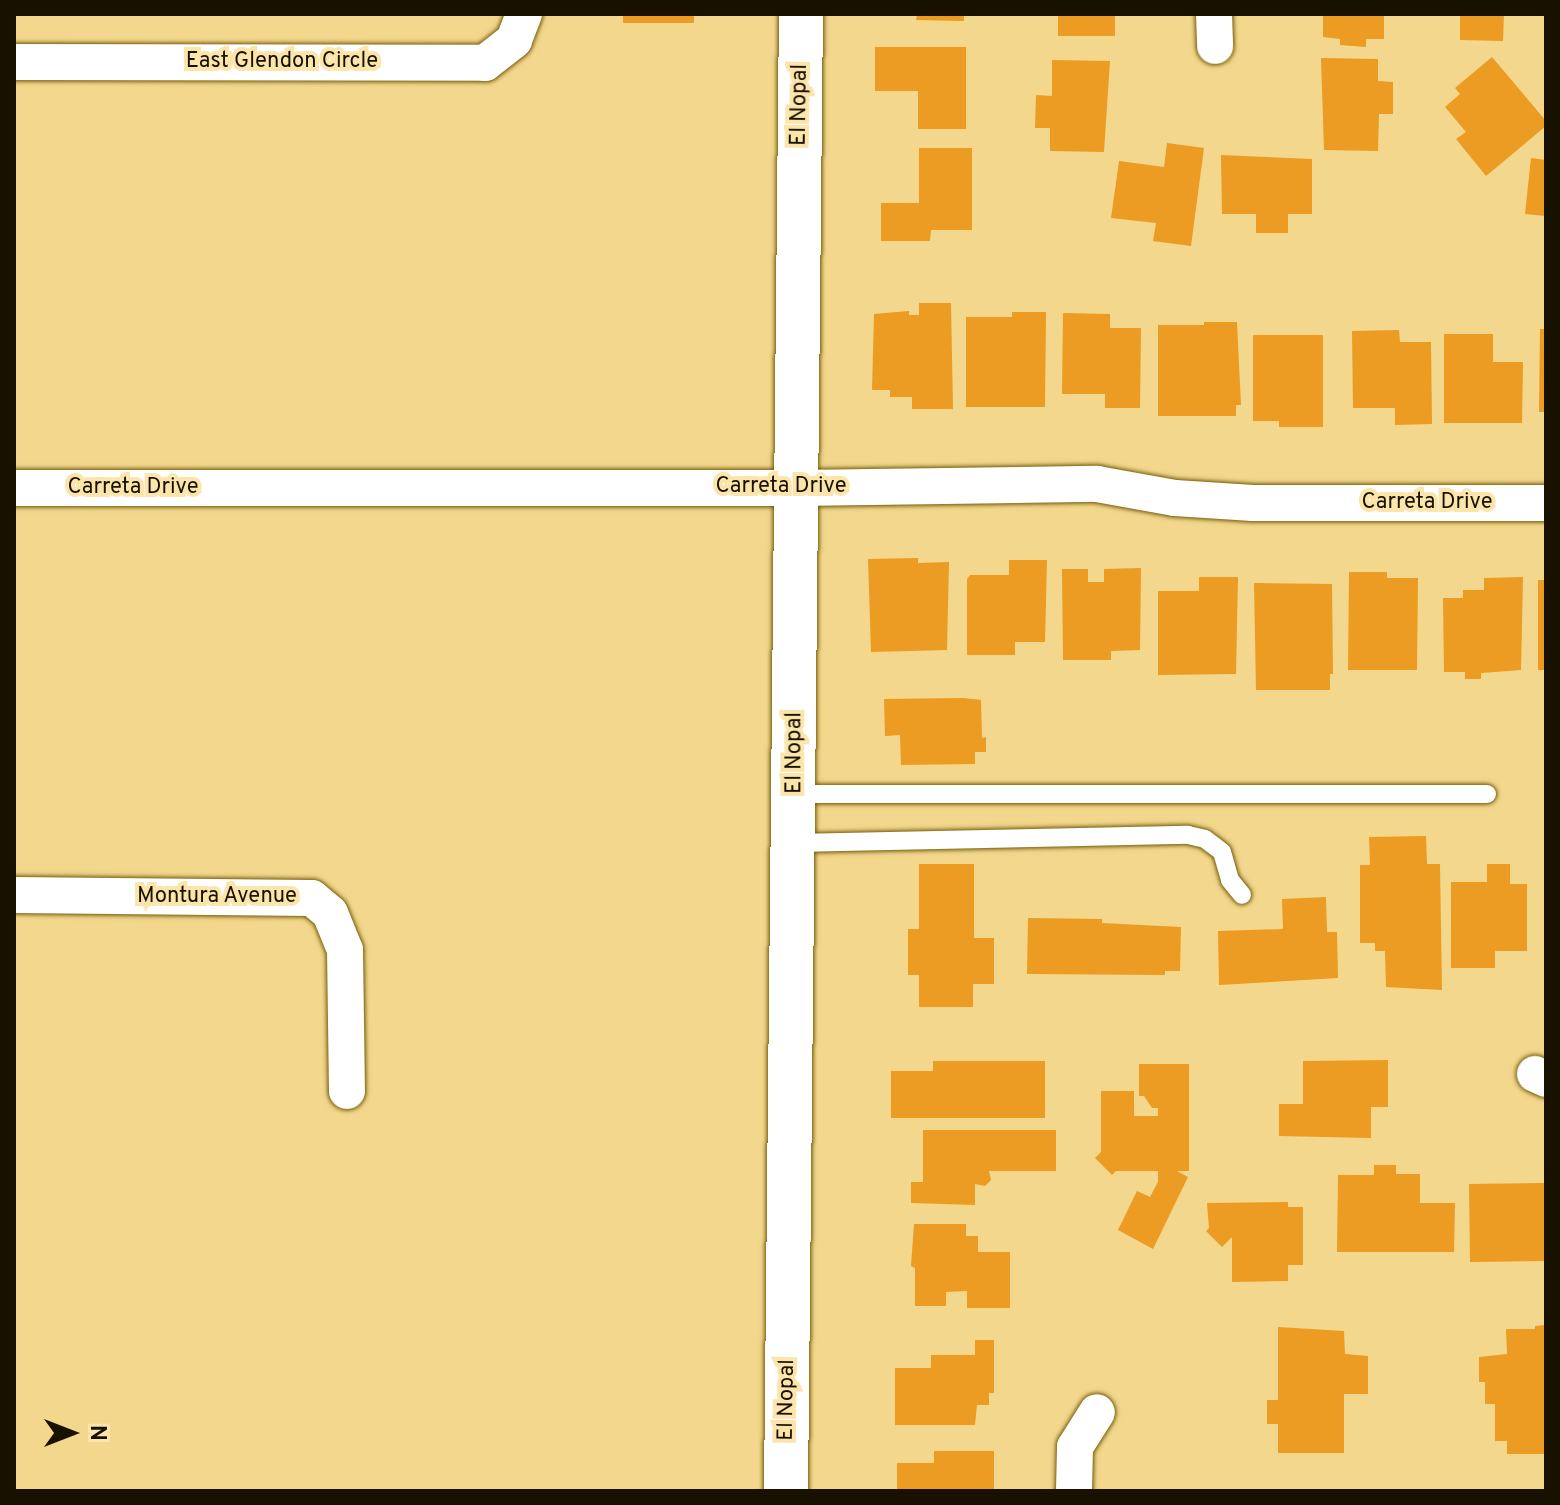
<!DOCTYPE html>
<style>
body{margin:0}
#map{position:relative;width:1560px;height:1505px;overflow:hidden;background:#f2d78d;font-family:Overpass,sans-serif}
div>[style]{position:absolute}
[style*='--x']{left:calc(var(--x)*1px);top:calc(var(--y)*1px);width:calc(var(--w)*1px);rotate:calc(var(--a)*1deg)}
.building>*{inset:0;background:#ec9b23}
.roads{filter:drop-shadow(0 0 2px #765d08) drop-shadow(0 0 2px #765d08)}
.lane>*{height:18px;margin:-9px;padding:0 9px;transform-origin:9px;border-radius:9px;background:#fff}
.street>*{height:36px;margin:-18px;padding:0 18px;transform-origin:18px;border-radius:18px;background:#fff}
.secondary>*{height:44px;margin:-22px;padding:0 22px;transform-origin:22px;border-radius:22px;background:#fff}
span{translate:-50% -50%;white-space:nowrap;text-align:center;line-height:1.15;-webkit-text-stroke:8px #fbe5ab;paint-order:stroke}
.street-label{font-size:22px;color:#191100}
.frame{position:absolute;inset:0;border:16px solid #191100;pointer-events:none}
.north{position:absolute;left:32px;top:1393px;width:80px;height:80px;-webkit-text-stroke:6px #fbe5ab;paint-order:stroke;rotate:90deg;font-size:22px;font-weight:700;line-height:32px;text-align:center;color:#191100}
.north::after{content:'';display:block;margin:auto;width:28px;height:36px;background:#191100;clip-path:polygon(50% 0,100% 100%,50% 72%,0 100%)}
</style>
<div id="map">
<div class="building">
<i style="clip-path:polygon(623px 14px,694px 14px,694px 23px,623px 23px)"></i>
<i style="clip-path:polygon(917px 14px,964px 14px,964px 21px,916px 20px)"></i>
<i style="clip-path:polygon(1058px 14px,1115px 14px,1115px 36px,1058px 36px)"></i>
<i style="clip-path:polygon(1323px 14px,1384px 14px,1384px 39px,1366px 39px,1366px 47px,1340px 45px,1340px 39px,1323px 37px)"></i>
<i style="clip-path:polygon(1460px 14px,1504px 14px,1503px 41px,1460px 40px)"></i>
<i style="clip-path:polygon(875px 47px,966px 47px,966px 129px,918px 129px,918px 91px,875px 91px)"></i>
<i style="clip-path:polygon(1492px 57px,1546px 121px,1546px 126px,1486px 176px,1456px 139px,1466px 132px,1445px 107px,1460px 94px,1455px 88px)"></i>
<i style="clip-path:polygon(1321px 58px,1378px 59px,1378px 81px,1393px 82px,1393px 114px,1379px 114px,1378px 151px,1324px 150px)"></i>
<i style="clip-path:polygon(1052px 60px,1110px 61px,1104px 152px,1050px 151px,1050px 128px,1035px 128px,1036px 95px,1052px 96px)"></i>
<i style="clip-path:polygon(1167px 143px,1204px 148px,1191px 246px,1153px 241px,1156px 223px,1111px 218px,1119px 161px,1164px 167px)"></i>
<i style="clip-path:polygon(919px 148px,972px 148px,972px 230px,931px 230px,930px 241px,881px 241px,881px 203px,919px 203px)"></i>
<i style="clip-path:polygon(1221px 155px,1312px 159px,1312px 214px,1288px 214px,1288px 233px,1256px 233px,1256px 214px,1222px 214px)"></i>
<i style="clip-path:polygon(1531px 158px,1546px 160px,1546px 216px,1525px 214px)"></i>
<i style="clip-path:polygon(919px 303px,951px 303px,953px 409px,912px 409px,912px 397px,890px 397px,890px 390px,872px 390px,874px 314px,909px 311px,909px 315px,919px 315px)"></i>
<i style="clip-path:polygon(1012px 312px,1046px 312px,1045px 407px,966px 407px,966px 317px,1012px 317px)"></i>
<i style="clip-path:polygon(1063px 313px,1110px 314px,1110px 328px,1141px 328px,1140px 408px,1105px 408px,1105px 394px,1062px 394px)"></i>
<i style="clip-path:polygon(1204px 322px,1237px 322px,1241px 405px,1236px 405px,1236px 416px,1158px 416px,1158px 325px,1204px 325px)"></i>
<i style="clip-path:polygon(1540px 329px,1546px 329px,1546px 412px,1539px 412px)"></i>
<i style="clip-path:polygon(1399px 330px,1400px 342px,1431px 342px,1432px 424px,1395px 425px,1395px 408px,1353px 408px,1352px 331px)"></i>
<i style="clip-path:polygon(1444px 334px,1493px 334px,1493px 362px,1523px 362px,1522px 423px,1444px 423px)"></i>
<i style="clip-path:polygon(1253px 335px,1323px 335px,1323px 427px,1279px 427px,1279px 421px,1253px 421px)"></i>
<i style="clip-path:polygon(918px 558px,918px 563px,949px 562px,947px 650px,871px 652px,868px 559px)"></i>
<i style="clip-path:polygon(1009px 560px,1047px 560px,1045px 642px,1015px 642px,1015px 655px,967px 655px,967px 579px,970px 575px,1009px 575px)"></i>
<i style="clip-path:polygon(1141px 568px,1140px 650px,1111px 651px,1111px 660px,1063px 660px,1062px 569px,1088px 569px,1088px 582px,1104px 582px,1104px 569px)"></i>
<i style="clip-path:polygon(1349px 572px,1387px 572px,1387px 578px,1418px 578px,1417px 670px,1348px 670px)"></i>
<i style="clip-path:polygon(1199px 577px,1238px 577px,1236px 674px,1158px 675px,1158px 591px,1199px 591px)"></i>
<i style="clip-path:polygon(1523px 577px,1521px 670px,1481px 673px,1481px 679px,1465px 679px,1465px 672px,1444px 672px,1443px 598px,1463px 598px,1463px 590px,1484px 590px,1484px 578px)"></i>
<i style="clip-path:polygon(1538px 580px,1546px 580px,1546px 670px,1538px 670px)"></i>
<i style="clip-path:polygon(1254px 583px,1332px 584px,1333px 674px,1330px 674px,1330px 690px,1256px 690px)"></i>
<i style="clip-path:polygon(964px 698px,981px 700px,982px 738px,986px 737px,986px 752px,975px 752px,975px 764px,901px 765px,900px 735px,885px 736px,884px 699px)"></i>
<i style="clip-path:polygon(1426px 836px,1427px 864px,1440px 864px,1442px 990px,1386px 987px,1385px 951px,1375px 951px,1375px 943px,1360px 943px,1360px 865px,1370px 865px,1369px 837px)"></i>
<i style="clip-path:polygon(919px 864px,974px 864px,974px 938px,994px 938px,994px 984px,973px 984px,973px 1007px,919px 1007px,919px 975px,908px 975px,908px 929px,919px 929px)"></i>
<i style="clip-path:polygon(1487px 864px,1510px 864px,1510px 884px,1527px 884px,1527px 951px,1495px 951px,1495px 968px,1451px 968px,1451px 882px,1487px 882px)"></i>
<i style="clip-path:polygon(1326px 897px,1327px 932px,1337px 932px,1338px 978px,1219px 985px,1218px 931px,1283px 929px,1282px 899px)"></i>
<i style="clip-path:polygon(1028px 918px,1102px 919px,1102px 923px,1181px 927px,1180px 971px,1165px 971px,1165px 975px,1027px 974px)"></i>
<i style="clip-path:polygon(1388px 1060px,1388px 1107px,1371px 1107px,1371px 1138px,1279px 1136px,1279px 1104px,1303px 1104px,1303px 1061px)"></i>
<i style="clip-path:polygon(933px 1061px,1045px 1061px,1045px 1118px,891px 1118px,891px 1071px,933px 1071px)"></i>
<i style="clip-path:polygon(1139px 1064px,1189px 1064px,1189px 1171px,1177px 1171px,1188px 1177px,1153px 1249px,1118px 1230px,1137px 1191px,1150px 1197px,1158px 1182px,1158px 1171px,1116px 1171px,1112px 1175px,1095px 1158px,1101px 1152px,1101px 1091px,1134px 1091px,1134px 1116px,1158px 1116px,1158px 1108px,1152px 1108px,1144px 1096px,1139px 1096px)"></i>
<i style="clip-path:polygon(923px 1130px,1056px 1130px,1056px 1171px,989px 1171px,991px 1180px,985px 1186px,975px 1184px,975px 1205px,911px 1203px,911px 1182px,923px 1182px)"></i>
<i style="clip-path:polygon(1374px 1165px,1396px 1165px,1396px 1174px,1420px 1174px,1420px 1203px,1455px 1203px,1454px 1252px,1337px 1252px,1338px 1175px,1374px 1175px)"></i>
<i style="clip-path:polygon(1546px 1183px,1546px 1261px,1470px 1262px,1469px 1184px)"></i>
<i style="clip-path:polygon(1288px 1202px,1288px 1207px,1303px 1207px,1303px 1265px,1288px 1265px,1288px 1281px,1232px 1282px,1232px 1237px,1222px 1247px,1206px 1231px,1209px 1228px,1207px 1203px)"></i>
<i style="clip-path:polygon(914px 1224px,966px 1224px,966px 1236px,978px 1236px,978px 1252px,1010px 1252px,1010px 1308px,967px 1308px,967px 1291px,946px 1292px,946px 1306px,915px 1306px,915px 1268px,911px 1266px)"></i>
<i style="clip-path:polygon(1546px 1325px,1546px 1454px,1507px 1454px,1507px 1441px,1495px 1441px,1495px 1404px,1485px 1404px,1485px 1382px,1479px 1382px,1479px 1357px,1507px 1354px,1506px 1329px,1535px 1329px,1535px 1326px)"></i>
<i style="clip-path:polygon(1278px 1327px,1344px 1331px,1345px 1354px,1368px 1356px,1368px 1394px,1344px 1394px,1344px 1453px,1278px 1453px,1278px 1424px,1267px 1424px,1267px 1400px,1278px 1400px)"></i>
<i style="clip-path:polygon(975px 1340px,994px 1340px,994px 1393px,989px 1393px,989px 1405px,977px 1405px,975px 1425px,895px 1425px,895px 1368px,931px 1368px,931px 1355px,975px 1355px)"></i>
<i style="clip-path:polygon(934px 1451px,994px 1451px,994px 1491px,897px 1491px,897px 1463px,934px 1463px)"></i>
</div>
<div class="roads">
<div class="lane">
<i style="--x:794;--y:794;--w:693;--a:0"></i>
<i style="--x:794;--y:843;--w:394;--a:-1.2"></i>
<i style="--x:1188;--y:835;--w:17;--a:13"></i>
<i style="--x:1205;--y:839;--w:21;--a:37"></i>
<i style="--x:1222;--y:852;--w:29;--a:74"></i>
<i style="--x:1230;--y:880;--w:19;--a:51"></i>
</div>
<div class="street">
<i style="--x:1214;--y:14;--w:32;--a:88"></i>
<i style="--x:14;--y:62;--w:471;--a:0.1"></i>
<i style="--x:485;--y:63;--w:37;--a:-38"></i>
<i style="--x:514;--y:40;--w:28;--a:-69"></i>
<i style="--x:14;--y:488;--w:783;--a:0"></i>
<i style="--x:797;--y:488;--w:300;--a:-0.8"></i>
<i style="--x:1097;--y:484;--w:79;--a:10.2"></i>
<i style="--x:1175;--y:498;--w:78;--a:3.7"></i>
<i style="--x:1253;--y:503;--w:293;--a:0"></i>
<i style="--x:14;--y:895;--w:298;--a:0.6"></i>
<i style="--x:312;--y:898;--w:23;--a:40"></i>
<i style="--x:330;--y:913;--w:40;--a:68"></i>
<i style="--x:345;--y:950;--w:141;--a:89.2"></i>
<i style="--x:1535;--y:1074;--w:12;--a:24"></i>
<i style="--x:1074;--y:1491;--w:44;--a:-88.7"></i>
<i style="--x:1075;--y:1447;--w:41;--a:-57.8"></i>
</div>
<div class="secondary">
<i style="--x:786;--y:1491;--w:1477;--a:-89.42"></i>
</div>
</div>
<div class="street-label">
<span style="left:282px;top:62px">East Glendon Circle</span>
<span style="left:800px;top:105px;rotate:-89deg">El Nopal</span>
<span style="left:781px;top:487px">Carreta Drive</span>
<span style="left:133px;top:488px">Carreta Drive</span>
<span style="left:1427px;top:503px">Carreta Drive</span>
<span style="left:795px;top:753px;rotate:-90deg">El Nopal</span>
<span style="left:217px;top:897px">Montura Avenue</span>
<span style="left:787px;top:1400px;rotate:-89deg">El Nopal</span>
</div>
<div class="frame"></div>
<div class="north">N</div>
</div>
